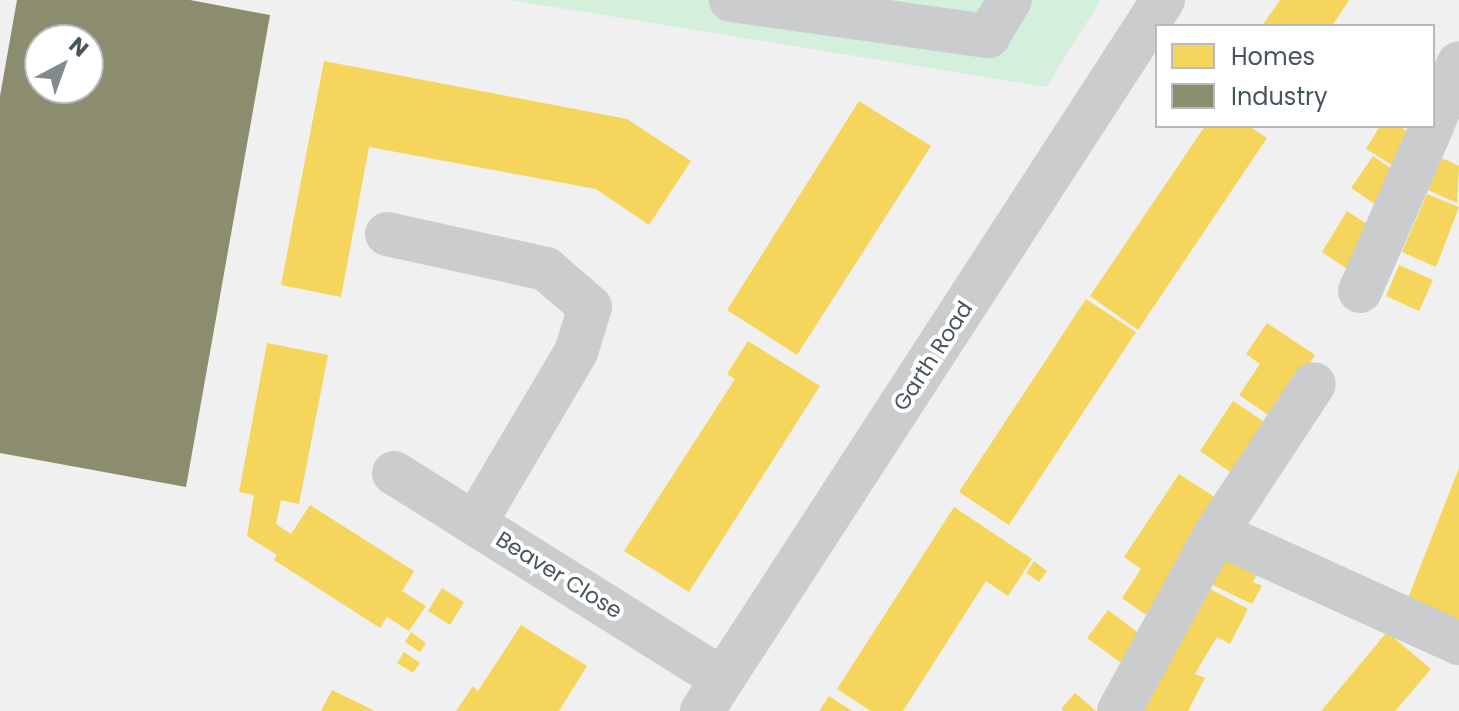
<!DOCTYPE html>
<style>
body{margin:0}
#map{position:relative;width:1459px;height:711px;overflow:hidden;background:#f0f0f0;font-family:Poppins,sans-serif}
div>[style]{position:absolute}
[style*='--x']{left:calc(var(--x)*1px);top:calc(var(--y)*1px);width:calc(var(--w)*1px);rotate:calc(var(--a)*1deg)}
.green>*{inset:0;background:#d4efdb}
.homes>*{inset:0;background:#f6d55c}
.industry>*{inset:0;background:#8c8c6e}
.minor>*{height:44px;margin:-22px;padding:0 22px;transform-origin:22px;border-radius:22px;background:#caccce}
span{translate:-50% -50%;white-space:nowrap;text-align:center;line-height:1.15;-webkit-text-stroke:8px #fff;paint-order:stroke}
.street-label{font-size:22px;color:#47555c}
.legend{position:absolute;left:1155px;top:24px;width:280px;height:104px;box-sizing:border-box;background:#fff;border:2px solid #b5bbbe;margin:0;padding:10px 14px;list-style:none;font-size:24px;color:#47555c}
.legend li{display:flex;align-items:center;gap:16px;height:40px}
.legend b{width:40px;border:2px solid #b5bbbe}
.north{position:absolute;left:24px;top:24px;width:80px;height:80px;box-sizing:border-box;background:#fff;border:2px solid #b5bbbe;border-radius:50%;rotate:41deg;font-size:22px;font-weight:700;line-height:32px;text-align:center;color:#47555c}
.north::after{content:'';display:block;margin:auto;width:28px;height:36px;background:#828b90;clip-path:polygon(50% 0,100% 100%,50% 72%,0 100%)}
</style>
<div id="map">
<div class="green">
<i style="clip-path:polygon(511px 0,1101px 0,1046px 87px)"></i>
</div>
<div class="homes">
<i style="clip-path:polygon(1280px 0,1349px 0,1332px 26px,1262px 26px)"></i>
<i style="clip-path:polygon(324px 61px,627px 119px,691px 161px,649px 225px,596px 189px,369px 147px,341px 297px,281px 285px)"></i>
<i style="clip-path:polygon(859px 101px,931px 146px,797px 355px,727px 310px)"></i>
<i style="clip-path:polygon(1205px 126px,1249px 126px,1267px 138px,1138px 330px,1090px 296px)"></i>
<i style="clip-path:polygon(1380px 126px,1399px 126px,1422px 141px,1402px 171px,1366px 149px)"></i>
<i style="clip-path:polygon(1373px 156px,1403px 177px,1382px 209px,1351px 188px)"></i>
<i style="clip-path:polygon(1442px 158px,1459px 166px,1457px 203px,1428px 190px)"></i>
<i style="clip-path:polygon(1427px 194px,1459px 207px,1436px 267px,1402px 252px)"></i>
<i style="clip-path:polygon(1347px 211px,1373px 228px,1347px 269px,1322px 252px)"></i>
<i style="clip-path:polygon(1399px 265px,1433px 280px,1419px 311px,1386px 296px)"></i>
<i style="clip-path:polygon(1086px 299px,1136px 332px,1009px 525px,959px 492px)"></i>
<i style="clip-path:polygon(1267px 323px,1315px 355px,1273px 418px,1239px 395px,1260px 364px,1246px 354px)"></i>
<i style="clip-path:polygon(748px 341px,820px 386px,689px 592px,624px 551px,735px 379px,727px 374px)"></i>
<i style="clip-path:polygon(267px 343px,328px 355px,299px 504px,281px 500px,276px 524px,291px 534px,310px 505px,414px 571px,402px 591px,426px 606px,409px 631px,387px 617px,380px 628px,274px 560px,277px 555px,247px 536px,254px 495px,239px 492px)"></i>
<i style="clip-path:polygon(1233px 401px,1269px 425px,1236px 476px,1200px 451px)"></i>
<i style="clip-path:polygon(1459px 468px,1459px 622px,1406px 603px)"></i>
<i style="clip-path:polygon(1179px 474px,1221px 501px,1146px 615px,1122px 598px,1141px 569px,1124px 557px)"></i>
<i style="clip-path:polygon(954px 507px,1032px 559px,1008px 596px,986px 581px,903px 711px,871px 711px,837px 689px)"></i>
<i style="clip-path:polygon(1230px 556px,1259px 569px,1253px 582px,1262px 586px,1252px 604px,1200px 579px)"></i>
<i style="clip-path:polygon(1034px 561px,1047px 571px,1039px 582px,1026px 573px)"></i>
<i style="clip-path:polygon(1195px 581px,1248px 609px,1230px 644px,1217px 637px,1200px 665px,1195px 674px,1205px 678px,1188px 711px,1134px 711px)"></i>
<i style="clip-path:polygon(442px 588px,464px 602px,450px 625px,428px 611px)"></i>
<i style="clip-path:polygon(1108px 610px,1144px 637px,1124px 665px,1087px 638px)"></i>
<i style="clip-path:polygon(521px 625px,587px 666px,559px 711px,456px 711px,473px 686px,478px 691px)"></i>
<i style="clip-path:polygon(411px 632px,426px 643px,420px 652px,405px 642px)"></i>
<i style="clip-path:polygon(1387px 632px,1431px 669px,1395px 711px,1321px 711px)"></i>
<i style="clip-path:polygon(404px 652px,420px 663px,413px 673px,397px 663px)"></i>
<i style="clip-path:polygon(332px 690px,375px 711px,321px 711px)"></i>
<i style="clip-path:polygon(1075px 693px,1096px 711px,1064px 711px,1061px 709px)"></i>
<i style="clip-path:polygon(829px 696px,852px 711px,819px 711px)"></i>
</div>
<div class="industry">
<i style="clip-path:polygon(evenodd,17px 0,190px 0,270px 15px,186px 487px,0 453px,0 96px,17px 0,40px 40px,88px 40px,88px 88px,40px 88px,40px 40px)"></i>
</div>
<div class="minor">
<i style="--x:731;--y:0;--w:260;--a:8"></i>
<i style="--x:988;--y:36;--w:42;--a:-58.6"></i>
<i style="--x:1433;--y:123;--w:65;--a:-66.6"></i>
<i style="--x:387;--y:234;--w:163;--a:12.4"></i>
<i style="--x:546;--y:269;--w:58;--a:40.8"></i>
<i style="--x:590;--y:307;--w:47;--a:107.3"></i>
<i style="--x:576;--y:352;--w:199;--a:120.6"></i>
<i style="--x:1360;--y:291;--w:180;--a:-66.4"></i>
<i style="--x:394;--y:473;--w:387;--a:32.1"></i>
<i style="--x:1216;--y:533;--w:267;--a:24.4"></i>
<i style="--x:702;--y:711;--w:847;--a:-57.04"></i>
<i style="--x:1119;--y:711;--w:203;--a:-61.4"></i>
<i style="--x:1216;--y:533;--w:178;--a:-56.7"></i>
</div>
<div class="street-label">
<span style="left:933px;top:356px;rotate:-57deg">Garth Road</span>
<span style="left:559px;top:575px;rotate:32deg">Beaver Close</span>
</div>
<ul class="legend">
<li><b style="height:22px;background:#f6d55c"></b>Homes</li>
<li><b style="height:22px;background:#8c8c6e"></b>Industry</li>
</ul>
<div class="north">N</div>
</div>
